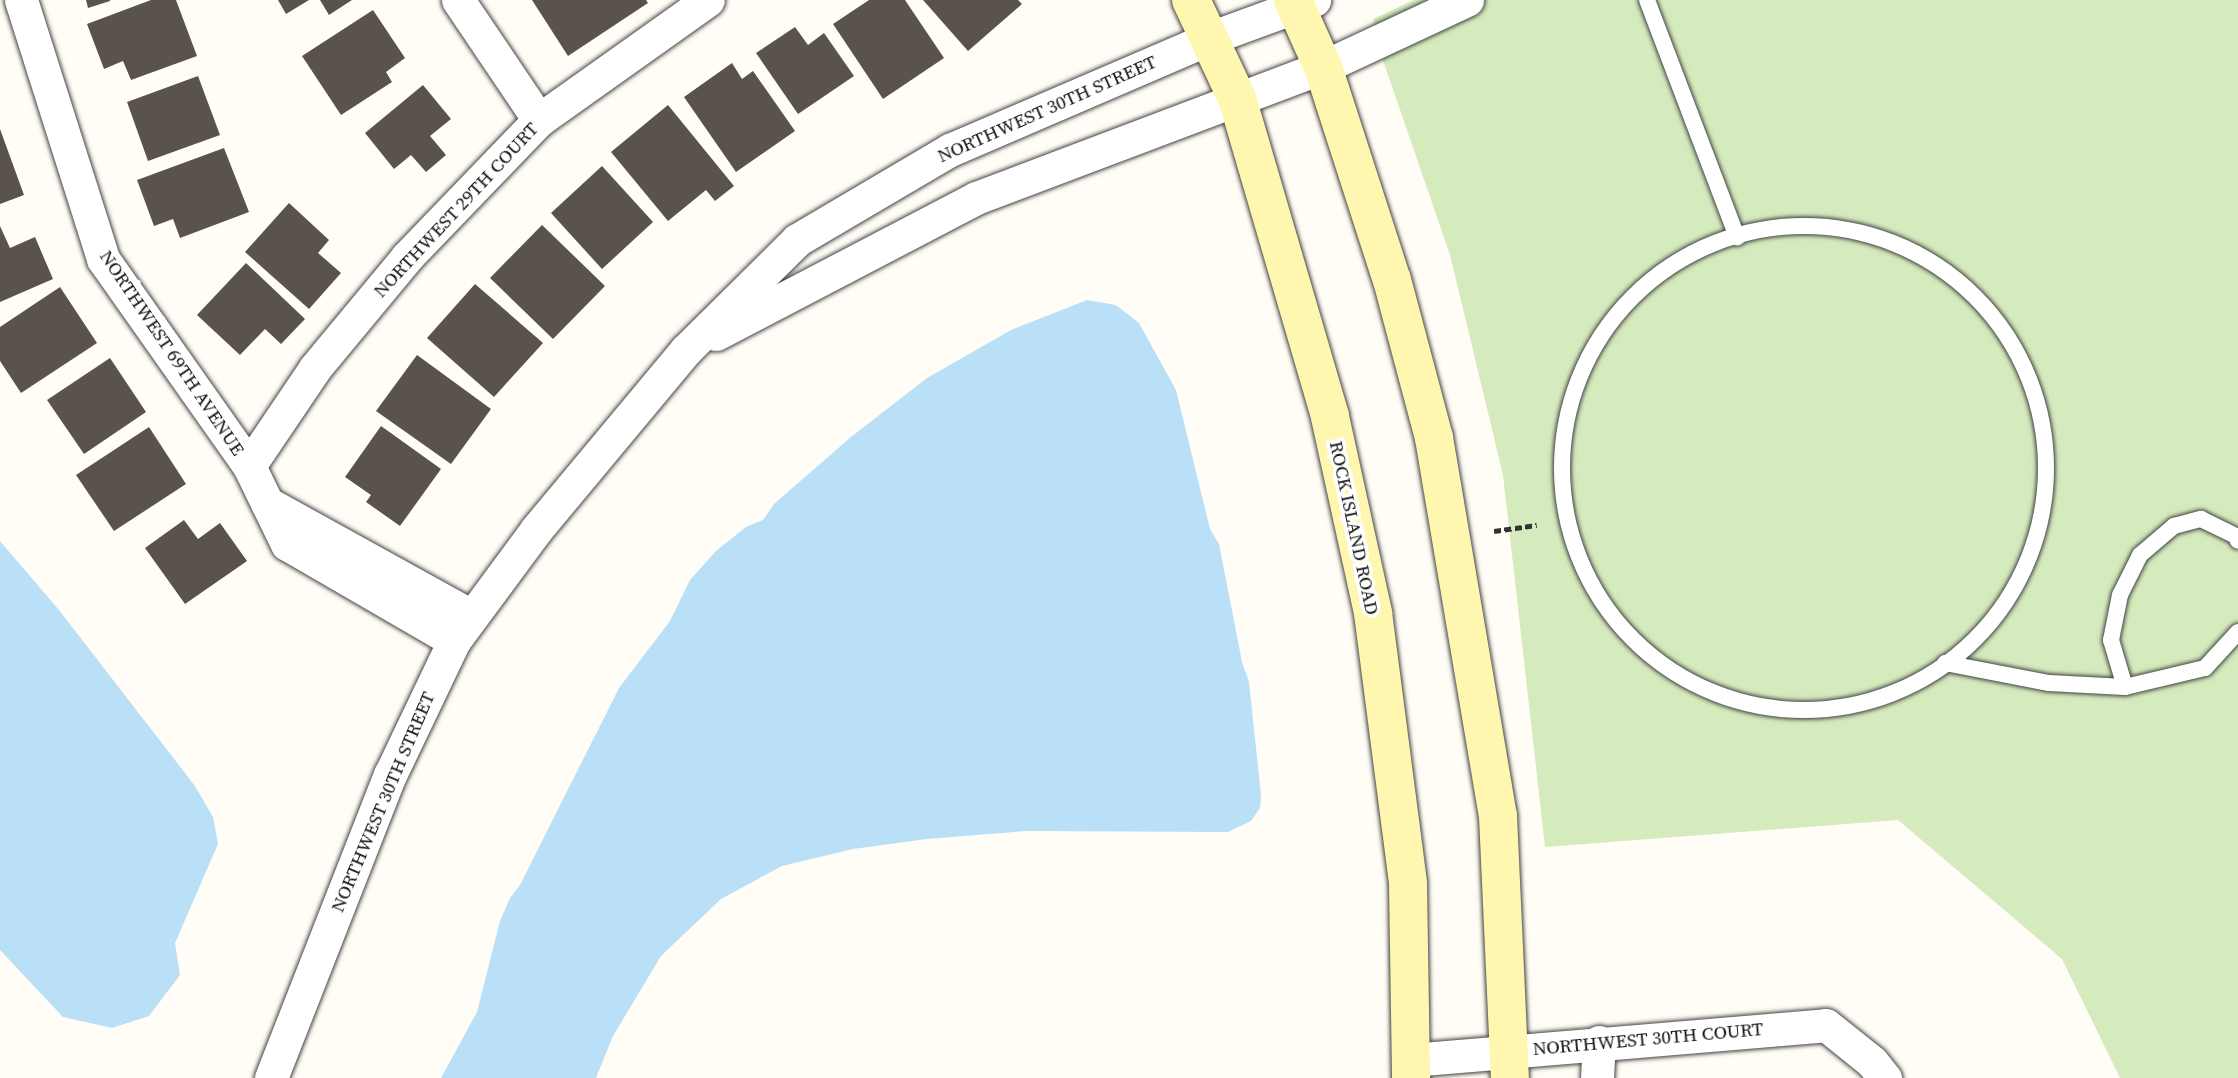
<!DOCTYPE html>
<style>
body{margin:0}
#map{position:relative;width:2238px;height:1078px;overflow:hidden;background:#fffdf5;font-family:"Source Serif 4",serif}
div>[style]{position:absolute}
[style*='--x']{left:calc(var(--x)*1px);top:calc(var(--y)*1px);width:calc(var(--w)*1px);rotate:calc(var(--a)*1deg)}
.green>*{inset:0;background:#d5ebbd}
.water>*{inset:0;background:#b9e0f7}
.building>*{inset:0;background:#5a524d}
.path>*{height:4.5px;margin-top:-2.25px;transform-origin:0;background:repeating-linear-gradient(90deg,#333 0 7px,transparent 0 10.5px)}
.roads{filter:drop-shadow(0 0 2px #444) drop-shadow(0 0 2px #444)}
.service>*{height:16px;margin:-8px;padding:0 8px;transform-origin:8px;border-radius:8px;background:#fff}
.service>.ring{margin:-8px;padding:0;box-sizing:content-box;background:none;border:16px solid #fff;border-radius:50%}
.minor>*{height:33px;margin:-16.5px;padding:0 16.5px;transform-origin:16.5px;border-radius:16.5px;background:#fff}
.secondary>*{height:38px;margin:-19px;padding:0 19px;transform-origin:19px;border-radius:19px;background:#fff6b0}
span{translate:-50% -50%;white-space:nowrap;text-align:center;line-height:1.15;-webkit-text-stroke:7px #fff;paint-order:stroke}
.street-label{font-size:19px;color:#111}
</style>
<div id="map">
<div class="green">
<i style="clip-path:polygon(1414px 0,2238px 0,2238px 1078px,2120px 1078px,2062px 959px,1898px 820px,1545px 847px,1503px 475px,1450px 255px,1376px 40px,1373px 19px)"></i>
</div>
<div class="water">
<i style="clip-path:polygon(1087px 300px,1116px 305px,1139px 323px,1176px 390px,1210px 529px,1219px 544px,1242px 662px,1249px 682px,1261px 795px,1260px 808px,1251px 821px,1228px 832px,1026px 831px,927px 839px,853px 849px,782px 866px,721px 899px,661px 956px,613px 1036px,596px 1078px,441px 1078px,477px 1012px,500px 921px,510px 898px,520px 885px,619px 688px,670px 621px,690px 580px,716px 551px,746px 527px,763px 520px,774px 504px,851px 437px,927px 378px,1011px 330px)"></i>
<i style="clip-path:polygon(0 541px,59px 610px,195px 786px,213px 817px,218px 844px,175px 943px,180px 975px,149px 1016px,112px 1028px,63px 1017px,0 950px)"></i>
</div>
<div class="building">
<i style="clip-path:polygon(86px 0,110px 0,110px 1px,88px 8px)"></i>
<i style="clip-path:polygon(151px 0,176px 0,197px 56px,131px 80px,123px 61px,104px 69px,87px 24px)"></i>
<i style="clip-path:polygon(278px 0,309px 0,286px 14px)"></i>
<i style="clip-path:polygon(320px 0,352px 0,329px 15px)"></i>
<i style="clip-path:polygon(532px 0,646px 0,648px 3px,568px 56px)"></i>
<i style="clip-path:polygon(869px 0,905px 0,944px 58px,883px 99px,833px 24px)"></i>
<i style="clip-path:polygon(923px 0,1018px 0,1022px 4px,968px 51px)"></i>
<i style="clip-path:polygon(373px 10px,405px 58px,386px 72px,392px 82px,341px 115px,302px 56px)"></i>
<i style="clip-path:polygon(795px 27px,808px 45px,824px 33px,854px 76px,798px 114px,756px 53px)"></i>
<i style="clip-path:polygon(732px 63px,742px 79px,753px 71px,795px 131px,736px 172px,684px 97px)"></i>
<i style="clip-path:polygon(198px 76px,220px 135px,148px 161px,127px 102px)"></i>
<i style="clip-path:polygon(423px 85px,451px 119px,430px 136px,446px 155px,426px 172px,411px 155px,394px 169px,365px 133px)"></i>
<i style="clip-path:polygon(668px 105px,734px 186px,715px 201px,706px 190px,668px 221px,611px 152px)"></i>
<i style="clip-path:polygon(0 129px,24px 195px,0 204px)"></i>
<i style="clip-path:polygon(224px 148px,249px 212px,180px 238px,173px 219px,154px 226px,137px 180px)"></i>
<i style="clip-path:polygon(602px 166px,653px 222px,602px 269px,551px 213px)"></i>
<i style="clip-path:polygon(289px 203px,329px 240px,318px 253px,341px 273px,309px 309px,245px 252px)"></i>
<i style="clip-path:polygon(542px 225px,605px 286px,553px 339px,490px 278px)"></i>
<i style="clip-path:polygon(0 226px,10px 248px,35px 237px,53px 279px,0 302px)"></i>
<i style="clip-path:polygon(246px 263px,305px 319px,281px 344px,265px 329px,240px 355px,197px 315px)"></i>
<i style="clip-path:polygon(475px 284px,543px 343px,494px 397px,427px 338px)"></i>
<i style="clip-path:polygon(60px 287px,97px 343px,21px 393px,0 361px,0 327px)"></i>
<i style="clip-path:polygon(417px 355px,491px 409px,451px 464px,376px 411px)"></i>
<i style="clip-path:polygon(110px 358px,146px 412px,84px 454px,47px 400px)"></i>
<i style="clip-path:polygon(381px 426px,441px 469px,400px 526px,366px 502px,371px 495px,345px 477px)"></i>
<i style="clip-path:polygon(149px 427px,186px 484px,114px 531px,76px 475px)"></i>
<i style="clip-path:polygon(184px 520px,198px 539px,220px 523px,247px 561px,185px 604px,145px 548px)"></i>
</div>
<div class="path">
<i style="--x:1494;--y:531;--w:43;--a:-7.9"></i>
</div>
<div class="roads">
<div class="service">
<i style="--x:1647;--y:0;--w:254;--a:69.2"></i>
<i class="ring" style="left:1562px;top:226px;width:468px;height:468px"></i>
<i style="--x:1945;--y:663;--w:106;--a:10.9"></i>
<i style="--x:2049;--y:683;--w:76;--a:3"></i>
<i style="--x:2125;--y:687;--w:82;--a:-13.4"></i>
<i style="--x:2205;--y:668;--w:49;--a:-47.5"></i>
<i style="--x:2125;--y:687;--w:49;--a:-106.6"></i>
<i style="--x:2111;--y:640;--w:46;--a:-78.7"></i>
<i style="--x:2120;--y:595;--w:45;--a:-63.4"></i>
<i style="--x:2140;--y:555;--w:45;--a:-40.5"></i>
<i style="--x:2174;--y:526;--w:28;--a:-15"></i>
<i style="--x:2201;--y:519;--w:39;--a:26"></i>
<i style="--x:2236;--y:536;--w:5;--a:68"></i>
</div>
<div class="minor">
<i style="--x:21;--y:0;--w:272;--a:72.4"></i>
<i style="--x:103;--y:259;--w:253;--a:54.8"></i>
<i style="--x:249;--y:466;--w:87;--a:64"></i>
<i style="--x:287;--y:544;--w:193;--a:30.1"></i>
<i style="--x:458;--y:0;--w:145;--a:56"></i>
<i style="--x:716;--y:334;--w:293;--a:-27.6"></i>
<i style="--x:976;--y:198;--w:371;--a:-20.7"></i>
<i style="--x:1323;--y:67;--w:159;--a:-25"></i>
<i style="--x:249;--y:466;--w:118;--a:-56"></i>
<i style="--x:315;--y:368;--w:144;--a:-50.3"></i>
<i style="--x:407;--y:257;--w:190;--a:-46.1"></i>
<i style="--x:539;--y:120;--w:207;--a:-35.4"></i>
<i style="--x:267;--y:503;--w:234;--a:28.9"></i>
<i style="--x:1411;--y:1060;--w:416;--a:-4.8"></i>
<i style="--x:1826;--y:1025;--w:59;--a:38.8"></i>
<i style="--x:1872;--y:1062;--w:21;--a:51"></i>
<i style="--x:271;--y:1078;--w:326;--a:-68.6"></i>
<i style="--x:390;--y:775;--w:148;--a:-64.5"></i>
<i style="--x:454;--y:641;--w:138;--a:-53.5"></i>
<i style="--x:536;--y:530;--w:234;--a:-50.2"></i>
<i style="--x:686;--y:350;--w:156;--a:-44.7"></i>
<i style="--x:797;--y:240;--w:178;--a:-30.5"></i>
<i style="--x:950;--y:150;--w:283;--a:-23.3"></i>
<i style="--x:1210;--y:38;--w:111;--a:-20.1"></i>
<i style="--x:1597;--y:1078;--w:36;--a:-87"></i>
</div>
<div class="secondary">
<i style="--x:1191;--y:0;--w:108;--a:64.9"></i>
<i style="--x:1237;--y:98;--w:332;--a:73.7"></i>
<i style="--x:1330;--y:417;--w:201;--a:77.6"></i>
<i style="--x:1373;--y:613;--w:273;--a:82.6"></i>
<i style="--x:1408;--y:884;--w:194;--a:89.1"></i>
<i style="--x:1293;--y:0;--w:73;--a:65.9"></i>
<i style="--x:1323;--y:67;--w:224;--a:72.1"></i>
<i style="--x:1392;--y:280;--w:163;--a:75.1"></i>
<i style="--x:1434;--y:438;--w:383;--a:80.4"></i>
<i style="--x:1498;--y:816;--w:262;--a:87.4"></i>
</div>
</div>
<div class="street-label">
<span style="left:1047px;top:109px;rotate:-24deg">NORTHWEST 30TH STREET</span>
<span style="left:456px;top:210px;rotate:-47deg">NORTHWEST 29TH COURT</span>
<span style="left:172px;top:353px;rotate:56deg">NORTHWEST 69TH AVENUE</span>
<span style="left:1354px;top:528px;rotate:78deg">ROCK ISLAND ROAD</span>
<span style="left:383px;top:802px;rotate:-67deg">NORTHWEST 30TH STREET</span>
<span style="left:1648px;top:1039px;rotate:-5deg">NORTHWEST 30TH COURT</span>
</div>
</div>
